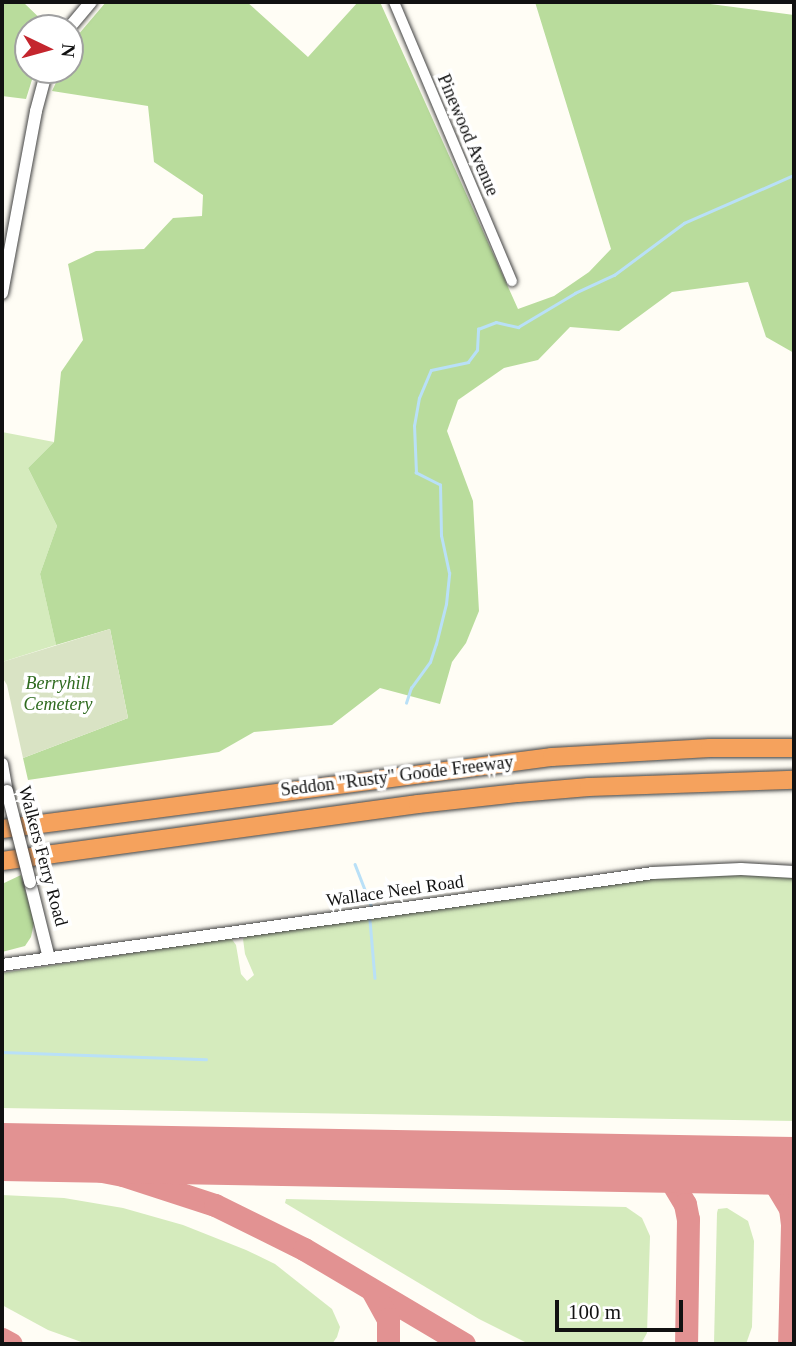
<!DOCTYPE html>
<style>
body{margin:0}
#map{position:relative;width:796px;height:1346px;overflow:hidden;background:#fffdf5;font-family:Georgia,serif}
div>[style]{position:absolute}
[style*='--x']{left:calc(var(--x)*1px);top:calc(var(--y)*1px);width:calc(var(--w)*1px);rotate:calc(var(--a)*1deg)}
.green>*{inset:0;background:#d5ebbd}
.forest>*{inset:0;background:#b9dc9c}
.cemetery>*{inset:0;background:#d9e3c4}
.stream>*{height:2.5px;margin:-1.25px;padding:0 1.25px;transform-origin:1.25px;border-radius:1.25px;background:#b9e0f7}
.taxiway>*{height:23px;margin:-11.5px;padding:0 11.5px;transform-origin:11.5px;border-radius:11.5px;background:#e29292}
.runway>*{height:58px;margin:-29px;padding:0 29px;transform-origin:29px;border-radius:29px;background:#e29292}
.roads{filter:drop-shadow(0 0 2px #444) drop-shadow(0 0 2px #444)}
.minor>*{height:10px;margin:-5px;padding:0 5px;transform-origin:5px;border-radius:5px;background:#fff}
.tertiary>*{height:12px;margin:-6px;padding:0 6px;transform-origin:6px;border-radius:6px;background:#fff}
.motorway>*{height:18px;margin:-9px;padding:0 9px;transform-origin:9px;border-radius:9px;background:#f5a25d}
.bridges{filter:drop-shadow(0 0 2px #444) drop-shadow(0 0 2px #444)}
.tertiary-bridge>*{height:12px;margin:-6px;padding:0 6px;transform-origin:6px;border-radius:6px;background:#fff}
span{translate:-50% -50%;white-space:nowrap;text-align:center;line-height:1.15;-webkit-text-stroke:7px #fff;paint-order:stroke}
.street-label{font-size:18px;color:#111}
.park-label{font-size:18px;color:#2f6b1f;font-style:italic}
.frame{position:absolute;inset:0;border:4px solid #111;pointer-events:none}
.north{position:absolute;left:14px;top:14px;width:70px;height:70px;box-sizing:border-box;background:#fff;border:2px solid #a0a0a0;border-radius:50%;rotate:95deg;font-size:19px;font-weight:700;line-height:28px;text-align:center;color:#111}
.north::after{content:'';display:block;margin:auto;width:24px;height:32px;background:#c4262e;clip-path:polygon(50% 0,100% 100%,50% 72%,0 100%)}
.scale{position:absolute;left:555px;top:1300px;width:128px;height:32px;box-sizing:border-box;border:4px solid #111;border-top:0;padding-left:9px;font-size:21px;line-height:24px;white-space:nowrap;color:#111;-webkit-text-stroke:5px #fff;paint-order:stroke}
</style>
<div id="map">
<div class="green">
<i style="clip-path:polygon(2px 432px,54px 442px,28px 468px,57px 526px,40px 574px,56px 645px,2px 662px)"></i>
<i style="clip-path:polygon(735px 875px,794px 877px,794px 1121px,2px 1108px,2px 973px,231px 938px,236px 945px,241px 974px,247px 981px,254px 975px,245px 954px,243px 939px,246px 936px,660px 878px)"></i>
<i style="clip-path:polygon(2px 1195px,64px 1198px,123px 1208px,183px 1225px,246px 1250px,275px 1264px,332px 1309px,340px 1327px,337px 1337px,332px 1344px,87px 1344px,48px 1330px,2px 1305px)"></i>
<i style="clip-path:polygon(286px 1199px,626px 1207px,642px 1218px,650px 1236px,647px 1333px,641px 1344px,529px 1344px,479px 1319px,285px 1203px)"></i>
<i style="clip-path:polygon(727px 1208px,748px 1221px,754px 1241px,752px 1327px,746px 1344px,714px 1344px,717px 1213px,718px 1209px)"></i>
</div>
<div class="forest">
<i style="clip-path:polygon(2px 2px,23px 2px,50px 28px,28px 28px,28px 70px,35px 70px,26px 99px,2px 96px)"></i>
<i style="clip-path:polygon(106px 2px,247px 2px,308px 57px,358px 2px,380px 2px,518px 309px,554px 296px,589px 272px,611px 249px,535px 2px,695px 2px,794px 15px,794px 353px,766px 337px,748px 282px,672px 292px,619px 331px,570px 327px,538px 360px,504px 368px,458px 400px,447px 431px,473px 501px,479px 611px,466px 643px,452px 662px,440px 704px,380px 688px,332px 725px,254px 732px,219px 752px,28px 780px,23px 758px,128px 718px,110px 629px,56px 645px,40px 574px,57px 526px,28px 468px,54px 442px,61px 372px,83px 340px,68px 264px,96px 251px,144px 249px,173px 218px,202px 216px,203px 195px,154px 162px,148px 106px,52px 91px,62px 70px,70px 70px,70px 52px,78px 35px)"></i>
<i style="clip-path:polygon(21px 875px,34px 923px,31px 937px,25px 946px,2px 952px,2px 884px)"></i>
</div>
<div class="cemetery">
<i style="clip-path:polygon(110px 629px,128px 718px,23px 758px,7px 685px,2px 677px,2px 662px)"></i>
</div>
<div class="stream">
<i style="--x:406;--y:703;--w:16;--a:-72"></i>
<i style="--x:411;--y:688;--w:32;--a:-54"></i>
<i style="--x:430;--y:662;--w:19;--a:-72"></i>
<i style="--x:436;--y:644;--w:41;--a:-76"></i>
<i style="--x:446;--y:604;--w:31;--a:-84"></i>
<i style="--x:449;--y:573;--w:38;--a:-102"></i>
<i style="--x:441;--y:536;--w:51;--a:-91.1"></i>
<i style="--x:440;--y:485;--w:27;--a:-153"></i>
<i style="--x:416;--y:473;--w:47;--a:-92.4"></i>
<i style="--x:414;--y:426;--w:28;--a:-80"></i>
<i style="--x:419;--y:398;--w:30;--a:-67"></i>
<i style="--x:431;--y:370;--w:38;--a:-12"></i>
<i style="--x:468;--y:362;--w:15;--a:-53"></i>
<i style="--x:477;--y:350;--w:21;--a:-87"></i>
<i style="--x:478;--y:329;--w:19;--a:-21"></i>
<i style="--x:496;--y:322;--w:23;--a:13"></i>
<i style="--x:518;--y:327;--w:66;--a:-30.8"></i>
<i style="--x:575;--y:293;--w:43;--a:-24.8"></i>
<i style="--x:614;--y:275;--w:87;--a:-36.6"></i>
<i style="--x:684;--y:223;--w:120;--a:-23.6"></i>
<i style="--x:355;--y:864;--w:44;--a:68.7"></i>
<i style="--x:370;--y:920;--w:58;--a:85.1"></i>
<i style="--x:2;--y:1052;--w:204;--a:2"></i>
</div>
<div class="taxiway">
<i style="--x:4;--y:1152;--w:121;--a:10.9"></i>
<i style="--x:123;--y:1175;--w:97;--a:18.1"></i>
<i style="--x:215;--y:1205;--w:99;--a:26.3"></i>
<i style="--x:304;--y:1249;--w:186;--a:30.7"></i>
<i style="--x:622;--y:1163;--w:37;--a:13"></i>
<i style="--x:658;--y:1171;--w:20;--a:41"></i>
<i style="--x:673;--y:1184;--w:23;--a:59"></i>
<i style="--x:685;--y:1204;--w:15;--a:79"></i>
<i style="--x:688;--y:1219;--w:125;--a:90.9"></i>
<i style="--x:739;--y:1165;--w:20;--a:15"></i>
<i style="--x:758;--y:1170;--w:18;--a:34"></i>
<i style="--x:773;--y:1180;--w:33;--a:59"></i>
<i style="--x:790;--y:1208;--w:17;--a:83"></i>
<i style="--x:792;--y:1225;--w:119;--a:91.4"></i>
<i style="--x:373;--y:1292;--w:31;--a:61"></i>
<i style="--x:388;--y:1319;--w:25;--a:90"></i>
<i style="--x:2;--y:1339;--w:10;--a:29"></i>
</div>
<div class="runway">
<i style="--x:2;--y:1152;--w:792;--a:1.01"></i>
</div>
<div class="roads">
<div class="minor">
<i style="--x:394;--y:2;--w:303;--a:67.1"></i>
</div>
<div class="tertiary">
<i style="--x:69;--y:28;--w:34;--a:-50"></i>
<i style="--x:2;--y:293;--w:185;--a:-79.4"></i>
<i style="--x:36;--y:111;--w:42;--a:-75"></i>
<i style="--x:2;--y:764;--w:27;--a:80"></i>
<i style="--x:30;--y:882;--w:78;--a:76"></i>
<i style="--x:2;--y:965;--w:657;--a:-8.04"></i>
<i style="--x:653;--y:873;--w:88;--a:-2.6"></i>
<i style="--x:741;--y:869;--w:53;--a:3.2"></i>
</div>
<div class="motorway">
<i style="--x:2;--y:829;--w:555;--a:-7.46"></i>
<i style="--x:552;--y:757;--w:158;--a:-3.3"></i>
<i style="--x:710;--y:748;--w:84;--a:0"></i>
<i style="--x:2;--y:861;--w:420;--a:-7.8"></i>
<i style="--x:418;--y:804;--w:101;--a:-6.3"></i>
<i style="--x:518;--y:793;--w:71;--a:-4.8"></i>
<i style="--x:589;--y:787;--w:205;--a:-2"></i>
</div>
</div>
<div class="bridges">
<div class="tertiary-bridge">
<i style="--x:7;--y:791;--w:94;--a:75.8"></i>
</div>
</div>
<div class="street-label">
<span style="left:468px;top:135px;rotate:67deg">Pinewood Avenue</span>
<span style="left:397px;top:776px;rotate:-7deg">Seddon "Rusty" Goode Freeway</span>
<span style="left:43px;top:856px;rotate:75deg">Walkers Ferry Road</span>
<span style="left:395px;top:891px;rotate:-8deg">Wallace Neel Road</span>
</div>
<div class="park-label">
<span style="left:58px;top:694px">Berryhill<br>Cemetery</span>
</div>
<div class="frame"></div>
<div class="north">N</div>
<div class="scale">100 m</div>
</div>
